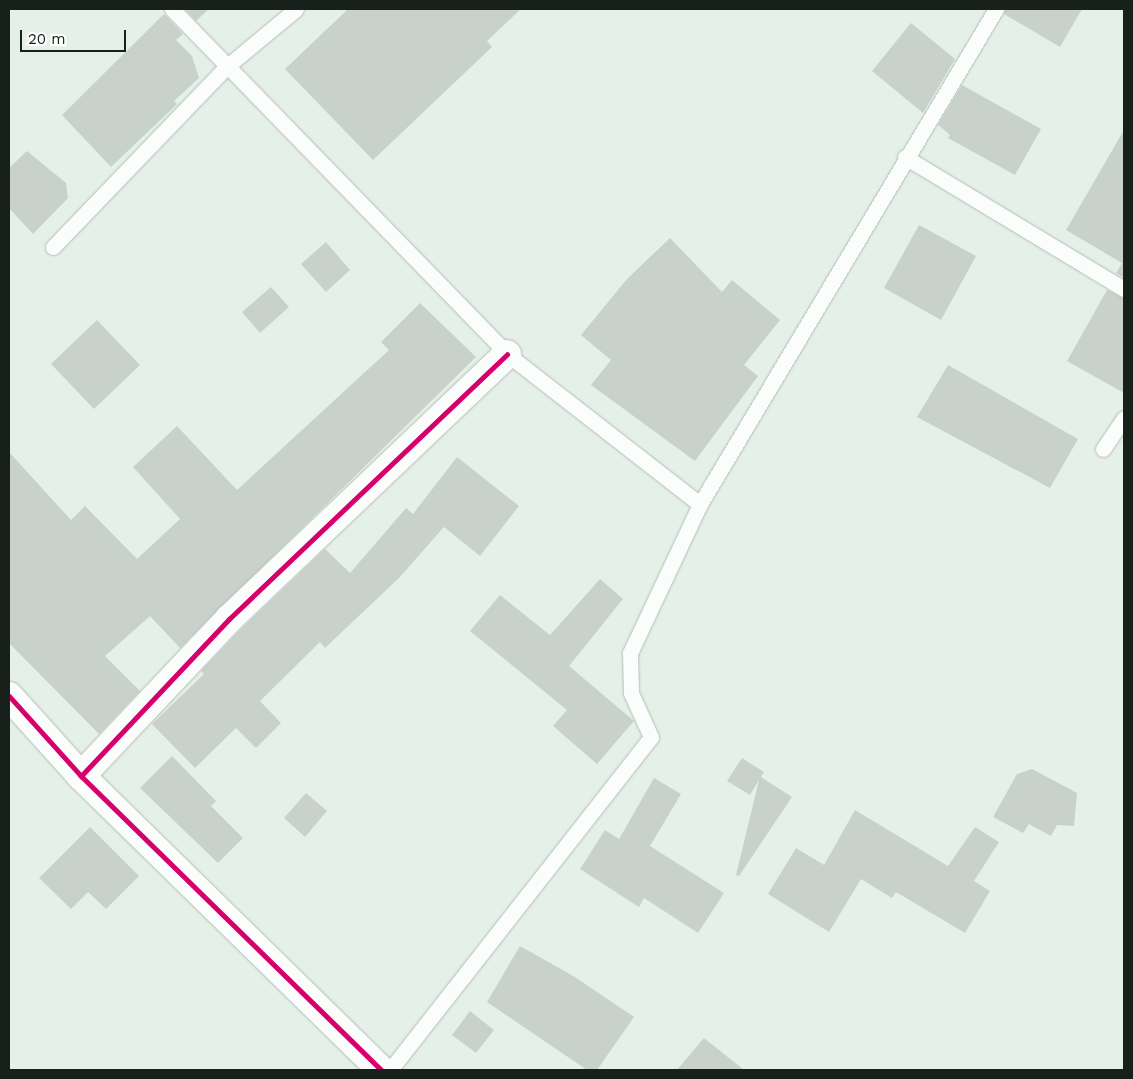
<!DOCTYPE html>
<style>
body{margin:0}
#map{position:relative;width:1133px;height:1079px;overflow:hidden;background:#e5f1e8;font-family:"Work Sans",sans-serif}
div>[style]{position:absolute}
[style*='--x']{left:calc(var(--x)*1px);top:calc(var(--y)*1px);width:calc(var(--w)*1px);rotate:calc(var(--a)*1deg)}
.building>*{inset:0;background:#c8d2cb}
.roads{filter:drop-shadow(0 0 1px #b4bdb6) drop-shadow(0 0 1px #b4bdb6)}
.service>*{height:15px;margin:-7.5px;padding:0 7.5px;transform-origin:7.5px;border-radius:7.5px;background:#fbfdfc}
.minor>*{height:28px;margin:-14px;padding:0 14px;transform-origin:14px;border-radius:14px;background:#fbfdfc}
.cycleway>*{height:5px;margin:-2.5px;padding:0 2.5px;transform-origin:2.5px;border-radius:2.5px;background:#d6006c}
span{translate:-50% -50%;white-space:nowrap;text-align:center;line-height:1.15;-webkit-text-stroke:4px #fff;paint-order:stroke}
.frame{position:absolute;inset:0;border:10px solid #18201b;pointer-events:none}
.scale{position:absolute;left:20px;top:30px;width:106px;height:22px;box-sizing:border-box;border:2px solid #18201b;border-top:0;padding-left:6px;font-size:15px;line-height:18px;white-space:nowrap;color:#18201b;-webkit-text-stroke:4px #fff;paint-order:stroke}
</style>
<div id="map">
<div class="building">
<i style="clip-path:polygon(185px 9px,209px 9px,196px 21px)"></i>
<i style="clip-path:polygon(348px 9px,521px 9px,487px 41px,492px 47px,373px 160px,285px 69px)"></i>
<i style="clip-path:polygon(1005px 9px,1082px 9px,1060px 47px,1004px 14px)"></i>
<i style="clip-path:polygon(164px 14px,183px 34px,176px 40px,192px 56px,199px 78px,174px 101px,177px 104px,174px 107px,111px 167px,62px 115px)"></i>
<i style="clip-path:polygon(911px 23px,955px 59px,923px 113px,872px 71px)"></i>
<i style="clip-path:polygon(962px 85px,1041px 129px,1015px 175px,948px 138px,950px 135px,938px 125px)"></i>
<i style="clip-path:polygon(1124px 130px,1124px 278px,1116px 273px,1122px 263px,1066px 230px)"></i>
<i style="clip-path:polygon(27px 151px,66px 183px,68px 198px,33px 234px,9px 208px,9px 168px)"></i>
<i style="clip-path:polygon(919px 225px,976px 256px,941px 320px,884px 288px)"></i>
<i style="clip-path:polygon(670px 238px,722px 292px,732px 280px,780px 320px,744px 365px,758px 376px,695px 461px,591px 385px,611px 360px,581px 335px,627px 279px)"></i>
<i style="clip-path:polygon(326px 242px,350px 270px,326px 292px,301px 264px)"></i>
<i style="clip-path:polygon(271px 287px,289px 307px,260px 333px,242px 312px)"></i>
<i style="clip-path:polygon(1107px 290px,1124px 298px,1124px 393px,1067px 361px)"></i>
<i style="clip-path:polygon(420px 303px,476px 357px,180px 648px,150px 616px,105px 656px,140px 691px,99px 734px,9px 643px,9px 452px,71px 520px,85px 506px,137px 559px,180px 519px,133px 467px,177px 426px,237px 490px,389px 350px,381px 342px)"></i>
<i style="clip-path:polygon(97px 320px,140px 365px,94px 409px,51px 364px)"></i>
<i style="clip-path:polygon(948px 365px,1078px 439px,1050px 488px,917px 417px)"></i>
<i style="clip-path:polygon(457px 457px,519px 506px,480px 556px,444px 527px,399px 578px,325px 648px,320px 642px,260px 701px,281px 723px,256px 748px,236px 728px,195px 768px,152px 724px,204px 674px,201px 671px,240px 630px,325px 549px,350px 573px,406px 508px,413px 514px)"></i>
<i style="clip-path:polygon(600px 579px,623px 599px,569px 666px,634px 721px,597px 764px,553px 726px,567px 710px,470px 631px,500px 595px,550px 635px)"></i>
<i style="clip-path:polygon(172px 756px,216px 801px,211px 806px,243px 838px,218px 863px,140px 788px)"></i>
<i style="clip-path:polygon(742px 758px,764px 772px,761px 777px,792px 797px,739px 876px,736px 875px,759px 780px,750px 795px,727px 781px)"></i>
<i style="clip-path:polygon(1032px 769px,1077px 793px,1074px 826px,1057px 825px,1051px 836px,1029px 824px,1023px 833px,993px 817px,1017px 774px)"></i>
<i style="clip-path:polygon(654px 778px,681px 794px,650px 846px,724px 893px,698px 933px,644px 898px,639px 907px,580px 869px,605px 830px,619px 839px)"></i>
<i style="clip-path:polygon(306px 793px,327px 811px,305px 837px,284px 818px)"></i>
<i style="clip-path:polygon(855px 810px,948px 866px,975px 827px,999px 842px,974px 881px,990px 891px,965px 933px,896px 892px,892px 898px,861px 879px,829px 932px,768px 894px,796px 848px,824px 865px)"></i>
<i style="clip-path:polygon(90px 827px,139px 876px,106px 909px,88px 892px,71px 909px,39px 878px)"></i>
<i style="clip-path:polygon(520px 946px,575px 977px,634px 1017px,597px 1070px,587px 1070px,487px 1002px)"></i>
<i style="clip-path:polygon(470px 1011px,494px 1030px,476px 1053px,452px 1035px)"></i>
<i style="clip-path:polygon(704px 1038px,744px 1070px,677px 1070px)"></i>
</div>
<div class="roads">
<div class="service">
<i style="--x:172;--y:9;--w:481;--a:45.8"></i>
<i style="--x:507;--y:354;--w:244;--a:37.9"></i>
<i style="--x:905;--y:157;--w:256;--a:31.1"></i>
<i style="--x:53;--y:247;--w:248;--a:-46.1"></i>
<i style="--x:225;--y:68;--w:92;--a:-39.7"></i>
<i style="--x:1103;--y:449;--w:37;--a:-56"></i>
<i style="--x:390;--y:1070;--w:423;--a:-51.9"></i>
<i style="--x:651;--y:737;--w:48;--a:-114.4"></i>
<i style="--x:631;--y:693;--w:40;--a:-91.4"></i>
<i style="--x:630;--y:653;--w:165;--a:-64.8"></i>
<i style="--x:700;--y:504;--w:577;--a:-59.12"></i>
</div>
<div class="minor">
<i style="--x:9;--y:696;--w:108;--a:48"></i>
<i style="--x:81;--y:776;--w:420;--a:44.4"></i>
<i style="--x:81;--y:776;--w:216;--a:-46.7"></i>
<i style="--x:229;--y:619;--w:384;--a:-43.6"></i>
</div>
</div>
<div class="cycleway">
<i style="--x:9;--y:696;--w:108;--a:48"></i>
<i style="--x:81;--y:776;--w:420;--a:44.4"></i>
<i style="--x:81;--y:776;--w:216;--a:-46.7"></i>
<i style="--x:229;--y:619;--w:384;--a:-43.6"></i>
</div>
<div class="frame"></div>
<div class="scale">20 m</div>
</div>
